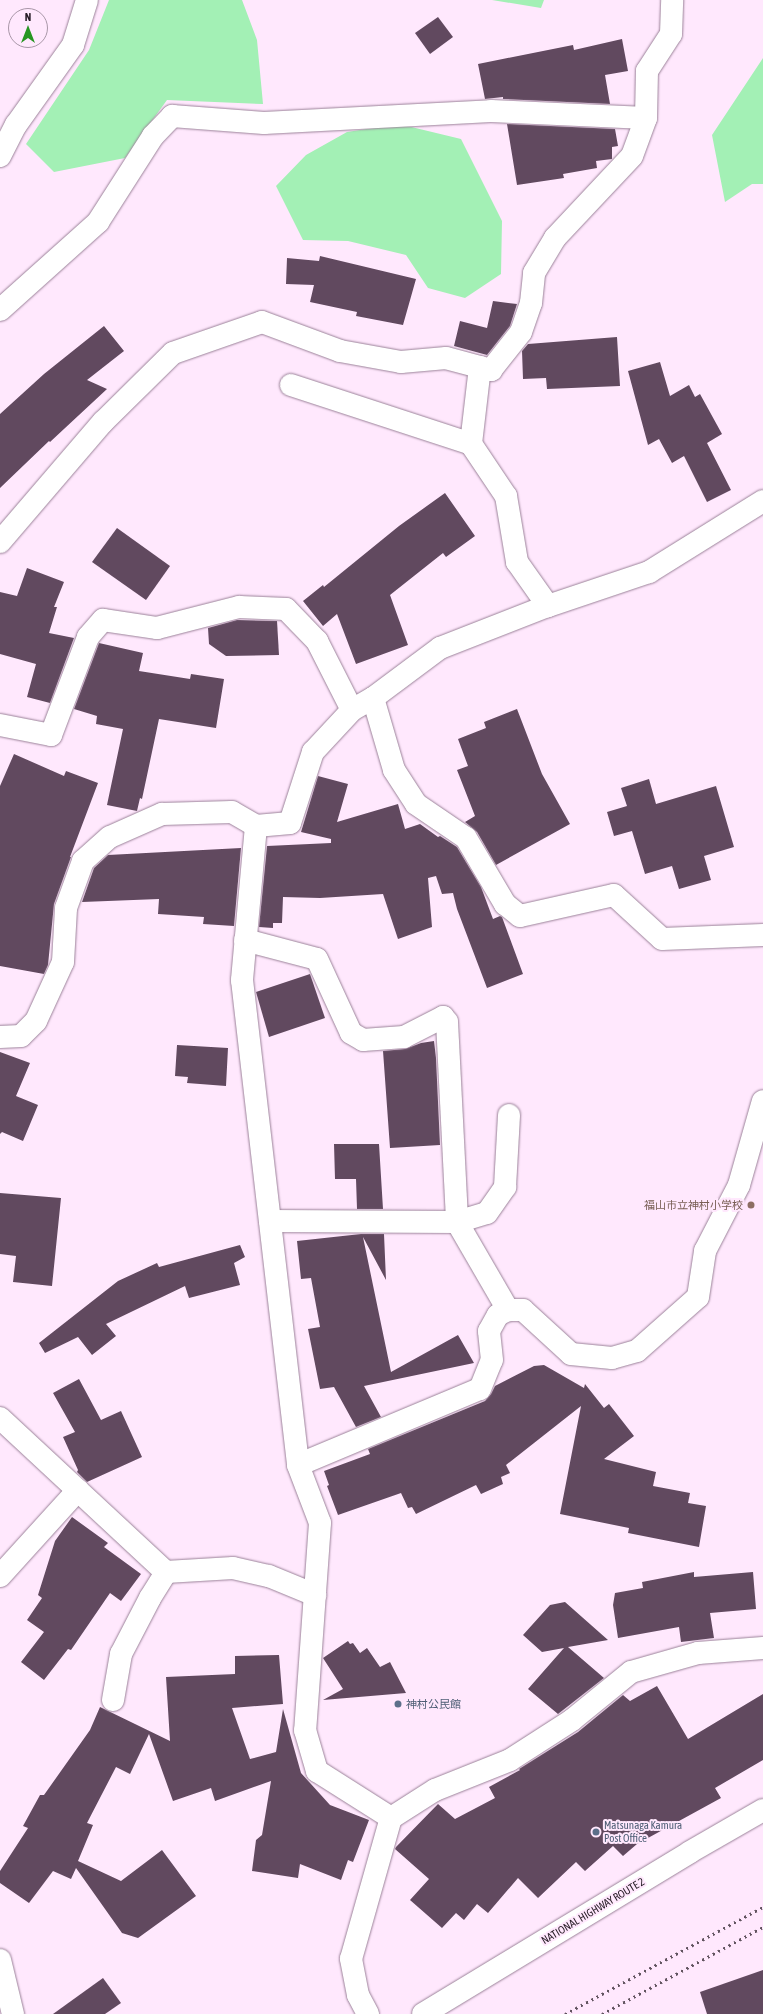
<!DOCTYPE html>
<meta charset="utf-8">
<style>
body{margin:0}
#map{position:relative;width:763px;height:2014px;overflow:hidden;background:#ffe8fd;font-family:"Asap Condensed","Noto Sans JP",sans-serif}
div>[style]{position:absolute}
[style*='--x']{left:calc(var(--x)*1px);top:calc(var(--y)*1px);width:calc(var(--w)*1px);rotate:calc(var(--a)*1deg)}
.green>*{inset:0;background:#a3f0b5}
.building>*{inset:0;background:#61495f}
.roads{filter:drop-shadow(0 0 1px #9b8299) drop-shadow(0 0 1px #9b8299)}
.minor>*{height:22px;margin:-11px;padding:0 11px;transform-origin:11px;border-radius:11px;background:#fff}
.highway>*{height:22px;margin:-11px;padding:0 11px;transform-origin:11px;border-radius:11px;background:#fff}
.rail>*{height:3px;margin-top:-1.5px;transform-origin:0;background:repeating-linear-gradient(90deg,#61535f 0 2px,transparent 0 6px)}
.dots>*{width:11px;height:11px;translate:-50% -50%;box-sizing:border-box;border:2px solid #ffe8fd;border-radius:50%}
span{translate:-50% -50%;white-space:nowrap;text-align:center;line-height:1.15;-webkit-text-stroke:4px #ffe8fd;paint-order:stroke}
.education-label{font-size:11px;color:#785e54}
.right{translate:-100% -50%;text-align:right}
.service-label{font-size:11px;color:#4e5e75}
.left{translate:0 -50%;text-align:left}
.street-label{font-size:11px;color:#261c25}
.north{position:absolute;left:8px;top:8px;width:40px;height:40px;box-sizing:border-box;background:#ffe8fd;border:1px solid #a896a7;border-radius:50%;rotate:0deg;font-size:11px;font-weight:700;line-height:16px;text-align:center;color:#261c25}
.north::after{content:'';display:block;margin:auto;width:14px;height:18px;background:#279622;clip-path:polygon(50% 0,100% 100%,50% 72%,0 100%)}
</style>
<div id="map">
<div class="green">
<i style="clip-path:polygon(109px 0,242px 0,257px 40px,263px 104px,167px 100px,125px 158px,54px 172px,26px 144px,89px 50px)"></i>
<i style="clip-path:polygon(492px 0,544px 0,541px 8px)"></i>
<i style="clip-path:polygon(763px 58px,763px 184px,752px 184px,725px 202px,712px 135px)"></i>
<i style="clip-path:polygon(399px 124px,461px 139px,502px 221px,501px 274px,465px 298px,428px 288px,406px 255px,348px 241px,303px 240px,276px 186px,306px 155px,347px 132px)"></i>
</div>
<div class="building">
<i style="clip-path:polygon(438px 17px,453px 37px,430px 54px,415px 33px)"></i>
<i style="clip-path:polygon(622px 39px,628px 71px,605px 75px,610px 104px,503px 99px,503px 97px,485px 99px,478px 64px,573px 45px,574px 50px)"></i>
<i style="clip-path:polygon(507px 124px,615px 129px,618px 146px,612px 147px,612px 159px,596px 161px,597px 168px,563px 174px,564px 178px,517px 185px)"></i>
<i style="clip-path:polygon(320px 256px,416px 279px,403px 325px,356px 316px,357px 312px,310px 302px,314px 285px,286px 284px,287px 258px,319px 261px)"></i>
<i style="clip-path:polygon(493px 301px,517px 304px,510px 326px,487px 355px,454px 346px,460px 321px,487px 328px)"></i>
<i style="clip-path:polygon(104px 326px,124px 351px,87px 380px,107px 389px,50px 442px,49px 441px,0 488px,0 414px,44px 374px)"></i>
<i style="clip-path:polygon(617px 337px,620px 386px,547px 389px,546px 378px,523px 379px,522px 351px,528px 344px)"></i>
<i style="clip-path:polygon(660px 362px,670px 396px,689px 385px,695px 397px,700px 394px,722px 434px,707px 443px,731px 490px,707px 502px,684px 456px,672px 463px,659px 439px,648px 445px,628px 371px)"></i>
<i style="clip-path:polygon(445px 493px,475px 536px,446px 557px,443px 553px,390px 595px,408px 645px,356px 664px,337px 614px,323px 626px,303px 601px,323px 585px,324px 587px,399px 526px)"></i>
<i style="clip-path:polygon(117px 528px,170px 566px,146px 600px,92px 562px)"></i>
<i style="clip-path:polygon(27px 568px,64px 582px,54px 607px,57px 607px,49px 633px,74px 638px,50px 703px,27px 697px,36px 664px,0 654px,0 592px,17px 596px)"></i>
<i style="clip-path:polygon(237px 620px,277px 621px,279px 655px,226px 656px,209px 644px,208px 628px)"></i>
<i style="clip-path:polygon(99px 643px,143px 653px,139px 671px,190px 679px,191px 674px,224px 679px,216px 728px,159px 719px,142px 799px,140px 798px,137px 811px,107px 805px,123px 729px,96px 724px,97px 716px,74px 709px)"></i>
<i style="clip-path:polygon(517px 709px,542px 774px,570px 824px,496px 865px,477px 832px,465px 822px,475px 816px,457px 770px,468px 766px,458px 739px,486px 728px,484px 722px)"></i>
<i style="clip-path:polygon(14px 754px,64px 776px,66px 771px,98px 783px,70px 857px,71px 857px,54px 904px,48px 965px,44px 974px,0 966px,0 786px)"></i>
<i style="clip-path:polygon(318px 776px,348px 784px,337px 822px,398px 804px,405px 829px,420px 824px,438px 837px,440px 836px,457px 847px,481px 887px,493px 919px,500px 916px,502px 917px,523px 974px,487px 988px,457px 909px,453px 893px,442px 894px,436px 876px,428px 878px,432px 927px,398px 939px,383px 894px,320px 898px,283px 897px,282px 923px,273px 923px,273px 928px,259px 927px,267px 846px,331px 843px,331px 839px,301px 832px)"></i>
<i style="clip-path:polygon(649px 779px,656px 804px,716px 786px,734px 847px,704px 856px,711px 880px,679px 889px,672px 866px,645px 874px,632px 831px,614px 836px,607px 812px,627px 806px,621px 788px)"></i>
<i style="clip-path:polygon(241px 848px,234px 926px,203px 924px,204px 917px,158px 914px,159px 899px,82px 902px,94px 868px,108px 855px)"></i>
<i style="clip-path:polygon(310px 974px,325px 1018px,269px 1037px,256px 992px)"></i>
<i style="clip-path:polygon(434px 1041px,436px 1058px,440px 1145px,390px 1148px,383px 1051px,405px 1049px,421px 1043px)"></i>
<i style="clip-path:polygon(177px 1045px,228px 1048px,226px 1086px,187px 1083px,188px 1077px,175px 1076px)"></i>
<i style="clip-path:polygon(0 1052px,30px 1063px,16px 1096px,38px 1105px,23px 1141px,2px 1132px,0 1134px)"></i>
<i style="clip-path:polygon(334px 1144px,379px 1144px,383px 1209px,357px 1209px,356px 1179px,335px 1179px)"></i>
<i style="clip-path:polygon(0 1193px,61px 1198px,52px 1286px,13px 1282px,16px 1256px,0 1254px)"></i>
<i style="clip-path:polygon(361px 1234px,384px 1234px,386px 1280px,363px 1237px,391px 1372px,458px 1335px,474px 1363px,364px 1386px,381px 1417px,356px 1427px,334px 1387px,320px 1389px,308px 1329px,320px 1327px,311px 1278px,301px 1279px,297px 1241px)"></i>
<i style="clip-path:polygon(240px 1245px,245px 1257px,234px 1263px,240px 1285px,189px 1298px,185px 1286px,106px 1324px,116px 1336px,92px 1355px,78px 1337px,45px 1353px,39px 1343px,118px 1281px,157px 1263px,159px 1267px)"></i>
<i style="clip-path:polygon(544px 1365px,584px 1388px,585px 1384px,604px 1408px,609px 1404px,634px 1436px,604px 1459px,656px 1472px,653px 1486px,690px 1493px,688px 1503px,706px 1506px,699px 1547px,628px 1533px,629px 1528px,560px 1514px,581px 1406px,506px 1465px,510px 1473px,501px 1477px,503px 1484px,481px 1494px,476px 1485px,416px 1514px,412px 1507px,408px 1508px,401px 1493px,338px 1515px,327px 1486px,329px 1485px,324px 1471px,370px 1454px,368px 1449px,485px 1401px,491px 1394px,495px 1386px,534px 1366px)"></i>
<i style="clip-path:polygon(79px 1379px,101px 1420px,121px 1411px,142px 1457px,87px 1482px,77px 1472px,78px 1470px,63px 1437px,75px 1432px,53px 1393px)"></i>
<i style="clip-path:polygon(72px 1517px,108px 1543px,104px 1547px,141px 1574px,121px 1601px,110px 1593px,71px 1650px,68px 1649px,44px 1680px,21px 1662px,44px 1632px,27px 1620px,42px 1598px,38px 1595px,55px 1541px)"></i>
<i style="clip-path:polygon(694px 1572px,694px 1577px,753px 1572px,756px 1609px,710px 1613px,714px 1638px,681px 1642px,679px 1627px,618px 1638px,613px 1605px,615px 1593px,643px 1588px,642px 1582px)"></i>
<i style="clip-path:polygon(565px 1602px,608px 1640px,568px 1647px,604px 1678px,558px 1714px,528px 1689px,564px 1648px,542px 1652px,523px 1635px,550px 1605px)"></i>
<i style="clip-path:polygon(348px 1641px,350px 1644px,353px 1643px,360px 1653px,367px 1648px,380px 1667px,390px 1662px,406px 1693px,323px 1700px,343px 1689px,323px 1658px)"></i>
<i style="clip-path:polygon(279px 1655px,283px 1704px,232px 1708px,250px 1759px,276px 1752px,283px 1709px,301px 1773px,330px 1805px,369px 1820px,353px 1862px,348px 1860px,341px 1880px,300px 1864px,298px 1878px,252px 1871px,256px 1840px,262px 1835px,271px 1781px,215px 1801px,211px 1788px,173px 1801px,149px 1734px,130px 1774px,116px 1767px,87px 1823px,93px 1825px,78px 1861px,121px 1881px,162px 1850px,196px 1896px,138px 1938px,122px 1933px,76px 1868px,71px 1879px,53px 1871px,29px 1903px,0 1883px,0 1871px,28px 1828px,23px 1826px,40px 1795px,44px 1795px,90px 1730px,100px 1707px,170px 1741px,166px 1677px,235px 1674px,235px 1656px)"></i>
<i style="clip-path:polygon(657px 1686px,688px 1739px,763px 1694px,763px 1760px,715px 1788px,721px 1798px,637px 1844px,623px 1856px,613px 1846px,585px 1871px,576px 1862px,538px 1898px,518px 1878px,488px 1913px,477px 1904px,464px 1920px,456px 1913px,442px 1928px,410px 1900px,429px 1879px,395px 1849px,396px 1847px,438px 1804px,455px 1819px,495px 1798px,489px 1787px,520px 1770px,519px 1769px,578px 1732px,623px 1695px,630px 1701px)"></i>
<i style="clip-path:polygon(763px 1970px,763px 2014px,707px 2014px,700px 1992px)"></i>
<i style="clip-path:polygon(103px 1978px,121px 2003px,105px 2014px,53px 2014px)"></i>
</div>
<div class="roads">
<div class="minor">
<i style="--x:0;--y:156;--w:35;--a:-63"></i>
<i style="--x:16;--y:125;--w:98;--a:-54.5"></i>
<i style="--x:73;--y:45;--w:47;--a:-72.7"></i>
<i style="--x:0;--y:310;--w:132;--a:-41.9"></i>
<i style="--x:98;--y:222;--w:102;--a:-57.4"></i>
<i style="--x:153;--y:136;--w:28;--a:-46"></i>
<i style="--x:172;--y:116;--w:92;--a:4.4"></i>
<i style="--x:264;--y:123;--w:227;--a:-3"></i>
<i style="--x:491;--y:111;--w:155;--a:2.6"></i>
<i style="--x:480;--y:367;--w:78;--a:96.7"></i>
<i style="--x:471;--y:444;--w:63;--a:56.1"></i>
<i style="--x:506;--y:496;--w:67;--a:80.5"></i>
<i style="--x:517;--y:562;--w:54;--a:54.8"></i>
<i style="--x:291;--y:385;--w:189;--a:18.1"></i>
<i style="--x:0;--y:542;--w:158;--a:-49.4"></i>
<i style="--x:103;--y:422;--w:98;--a:-44.6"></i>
<i style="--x:173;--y:353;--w:94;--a:-19.2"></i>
<i style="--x:262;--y:322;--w:83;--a:20.4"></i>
<i style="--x:340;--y:351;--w:62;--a:10.2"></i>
<i style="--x:401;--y:362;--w:45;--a:-5.1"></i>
<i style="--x:446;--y:358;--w:47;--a:14.9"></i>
<i style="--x:491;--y:370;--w:48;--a:-51.7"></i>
<i style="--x:521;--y:332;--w:31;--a:-71"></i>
<i style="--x:531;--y:303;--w:30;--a:-84"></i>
<i style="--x:534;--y:273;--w:41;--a:-59"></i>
<i style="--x:555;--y:238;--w:112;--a:-46.8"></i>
<i style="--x:632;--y:156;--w:40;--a:-69.8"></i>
<i style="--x:646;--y:118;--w:47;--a:-88.8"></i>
<i style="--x:647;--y:71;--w:44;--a:-57"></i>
<i style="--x:671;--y:34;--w:34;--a:-88"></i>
<i style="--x:373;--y:698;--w:75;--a:73.7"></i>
<i style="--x:394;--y:770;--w:40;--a:57.1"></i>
<i style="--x:416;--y:804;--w:60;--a:34.2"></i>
<i style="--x:466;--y:838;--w:77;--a:59.4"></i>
<i style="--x:505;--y:904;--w:19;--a:39"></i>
<i style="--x:520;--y:916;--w:96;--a:-12.6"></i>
<i style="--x:614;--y:895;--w:65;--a:42.5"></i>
<i style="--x:662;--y:939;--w:101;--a:-2.3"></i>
<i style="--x:0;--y:725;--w:52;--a:11.1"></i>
<i style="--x:51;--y:735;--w:105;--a:-69.3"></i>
<i style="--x:88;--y:637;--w:23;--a:-49"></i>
<i style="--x:103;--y:620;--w:55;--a:8.4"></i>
<i style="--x:157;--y:628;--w:85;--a:-14.4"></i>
<i style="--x:239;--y:607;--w:47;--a:2.4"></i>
<i style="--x:286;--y:609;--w:45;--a:45.9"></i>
<i style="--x:317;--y:641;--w:77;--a:63.1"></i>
<i style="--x:256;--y:826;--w:34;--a:-5"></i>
<i style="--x:290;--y:823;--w:75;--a:-72.1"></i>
<i style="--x:313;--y:752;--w:57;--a:-47.1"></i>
<i style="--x:352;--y:710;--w:24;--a:-30"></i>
<i style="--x:373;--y:698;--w:84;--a:-36.7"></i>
<i style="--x:440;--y:648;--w:116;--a:-21.3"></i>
<i style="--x:548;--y:606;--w:107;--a:-18.6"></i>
<i style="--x:649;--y:572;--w:134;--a:-31.9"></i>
<i style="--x:245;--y:940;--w:74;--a:14.8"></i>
<i style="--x:317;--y:959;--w:81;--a:65.3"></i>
<i style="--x:351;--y:1033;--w:14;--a:30"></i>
<i style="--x:363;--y:1040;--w:41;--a:-4.2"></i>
<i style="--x:404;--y:1037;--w:44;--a:-27.1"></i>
<i style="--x:443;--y:1017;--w:6;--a:51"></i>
<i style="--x:447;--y:1022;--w:200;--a:87.1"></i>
<i style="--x:457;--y:1222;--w:102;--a:59.9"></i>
<i style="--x:0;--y:1037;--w:21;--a:-3"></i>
<i style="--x:21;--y:1036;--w:21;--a:-45"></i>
<i style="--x:36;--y:1021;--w:65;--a:-65.4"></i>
<i style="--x:63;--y:962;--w:54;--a:-86.8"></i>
<i style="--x:66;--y:908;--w:50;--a:-70.1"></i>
<i style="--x:83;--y:861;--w:36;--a:-42"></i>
<i style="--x:110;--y:837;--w:57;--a:-23.9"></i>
<i style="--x:162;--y:814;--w:70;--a:-1.6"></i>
<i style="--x:232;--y:812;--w:28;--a:30"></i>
<i style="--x:256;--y:826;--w:155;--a:95.2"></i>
<i style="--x:242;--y:980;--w:488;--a:83.4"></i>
<i style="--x:298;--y:1465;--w:62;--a:69.2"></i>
<i style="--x:320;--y:1523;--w:208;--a:94.1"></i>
<i style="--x:305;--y:1730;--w:43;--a:73.7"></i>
<i style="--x:317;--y:1771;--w:88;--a:32.4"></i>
<i style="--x:270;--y:1221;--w:187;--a:0.3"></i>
<i style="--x:457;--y:1222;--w:31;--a:-17"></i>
<i style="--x:487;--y:1213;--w:32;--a:-55"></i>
<i style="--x:505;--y:1187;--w:72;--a:-86.8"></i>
<i style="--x:0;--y:1418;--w:226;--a:42.9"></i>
<i style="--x:166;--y:1572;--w:67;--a:-3.4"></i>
<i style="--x:233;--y:1568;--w:37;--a:13"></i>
<i style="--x:269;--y:1576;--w:50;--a:22.4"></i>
<i style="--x:298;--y:1465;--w:197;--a:-22.7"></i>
<i style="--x:480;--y:1389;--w:31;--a:-68"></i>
<i style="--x:492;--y:1360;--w:29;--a:-96"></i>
<i style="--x:489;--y:1331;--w:18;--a:-61"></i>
<i style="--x:498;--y:1315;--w:11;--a:-27"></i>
<i style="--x:508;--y:1310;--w:15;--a:0"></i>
<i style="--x:523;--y:1310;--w:65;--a:42.5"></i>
<i style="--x:571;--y:1354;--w:41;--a:5.6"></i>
<i style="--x:612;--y:1358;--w:26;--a:-16"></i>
<i style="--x:637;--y:1351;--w:81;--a:-41.5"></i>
<i style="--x:698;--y:1297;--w:47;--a:-81.3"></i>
<i style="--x:705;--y:1251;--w:74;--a:-62.7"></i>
<i style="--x:739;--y:1185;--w:87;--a:-74.1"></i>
<i style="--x:0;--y:1576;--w:116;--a:-47.8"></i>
<i style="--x:113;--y:1700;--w:47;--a:-80.1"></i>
<i style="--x:121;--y:1654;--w:63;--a:-62.6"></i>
<i style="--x:150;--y:1598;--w:31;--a:-58"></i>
<i style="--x:0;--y:1960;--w:56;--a:76.5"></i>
<i style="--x:368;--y:2014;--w:21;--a:-118"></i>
<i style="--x:358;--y:1995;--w:37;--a:-101"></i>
<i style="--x:351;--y:1959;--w:147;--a:-74.2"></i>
<i style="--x:391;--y:1818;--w:52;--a:-32.5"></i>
<i style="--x:435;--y:1790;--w:81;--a:-21.8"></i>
<i style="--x:510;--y:1760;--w:74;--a:-32.8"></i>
<i style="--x:572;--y:1720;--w:76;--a:-39.1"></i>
<i style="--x:631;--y:1672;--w:70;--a:-15.8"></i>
<i style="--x:698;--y:1653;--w:65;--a:-4.4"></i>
</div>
<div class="highway">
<i style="--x:423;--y:2014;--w:312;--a:-31.2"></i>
<i style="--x:690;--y:1852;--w:84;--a:-29.9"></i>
</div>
</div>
<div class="rail">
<i style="--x:565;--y:2014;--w:225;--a:-28.4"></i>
<i style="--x:602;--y:2014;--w:183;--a:-28.4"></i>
</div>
<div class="dots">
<i style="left:751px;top:1205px;background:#8d6e63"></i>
<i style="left:398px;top:1704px;background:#5c6f8a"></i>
<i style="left:596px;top:1832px;background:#5c6f8a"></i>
</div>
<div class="education-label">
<span class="right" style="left:743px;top:1205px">福山市立神村小学校</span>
</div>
<div class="service-label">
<span class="left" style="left:406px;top:1704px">神村公民館</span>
<span class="left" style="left:604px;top:1832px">Matsunaga Kamura<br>Post Office</span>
</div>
<div class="street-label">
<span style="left:593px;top:1911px;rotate:-31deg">NATIONAL HIGHWAY ROUTE 2</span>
</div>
<div class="north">N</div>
</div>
